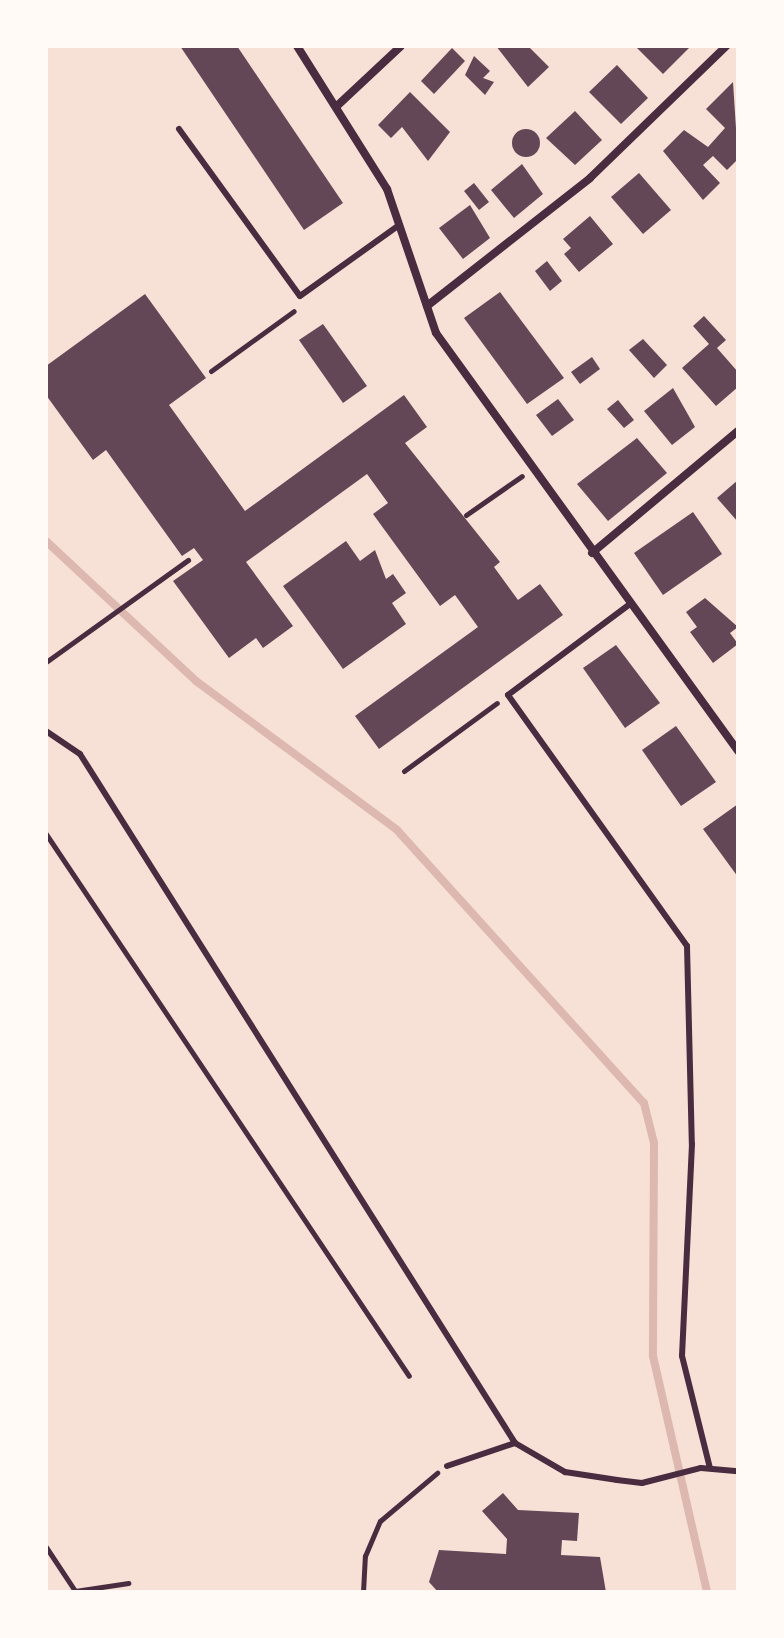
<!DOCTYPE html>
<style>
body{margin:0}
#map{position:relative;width:784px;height:1638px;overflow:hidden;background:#f7e1d7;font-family:"Varela Round",sans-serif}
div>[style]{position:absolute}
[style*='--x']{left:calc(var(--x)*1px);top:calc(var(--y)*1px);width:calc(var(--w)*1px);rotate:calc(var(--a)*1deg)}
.stream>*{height:8px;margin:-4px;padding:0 4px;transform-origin:4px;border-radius:4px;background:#dcb8b0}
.building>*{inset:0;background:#644757}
.round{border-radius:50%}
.path>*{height:5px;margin:-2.5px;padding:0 2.5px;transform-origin:2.5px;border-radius:2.5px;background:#4a2c40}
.service>*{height:6px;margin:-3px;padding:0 3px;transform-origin:3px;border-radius:3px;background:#4a2c40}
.minor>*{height:8px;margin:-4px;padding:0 4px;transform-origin:4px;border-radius:4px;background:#4a2c40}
span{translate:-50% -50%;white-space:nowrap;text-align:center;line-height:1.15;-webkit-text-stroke:8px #fffaf5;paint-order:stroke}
.frame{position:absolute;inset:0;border:48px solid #fffaf5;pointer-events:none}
</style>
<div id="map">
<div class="stream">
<i style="--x:46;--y:541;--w:205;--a:43"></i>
<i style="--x:196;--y:681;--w:250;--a:36.5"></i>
<i style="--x:397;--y:830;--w:368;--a:47.9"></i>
<i style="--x:644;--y:1103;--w:41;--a:76"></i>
<i style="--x:654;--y:1143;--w:213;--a:90.3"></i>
<i style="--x:653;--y:1356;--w:242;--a:77.1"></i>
</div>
<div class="building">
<i style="clip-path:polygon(180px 46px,237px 46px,343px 203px,304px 230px)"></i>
<i style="clip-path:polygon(496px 46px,528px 46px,549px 67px,528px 87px)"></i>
<i style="clip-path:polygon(635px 46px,691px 46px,663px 74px)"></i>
<i style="clip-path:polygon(452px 48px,465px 61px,434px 94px,421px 81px)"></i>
<i style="clip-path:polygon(474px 56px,490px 71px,483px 78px,494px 82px,485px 95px,465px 75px)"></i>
<i style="clip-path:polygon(617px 65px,648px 98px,621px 124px,589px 92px)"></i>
<i style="clip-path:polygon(733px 82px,738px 159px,727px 170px,713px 156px,703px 165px,720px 183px,703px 200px,663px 151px,684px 130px,708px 147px,725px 128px,706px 109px)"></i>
<i style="clip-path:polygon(410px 92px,450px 132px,428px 161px,402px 127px,391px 138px,378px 125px)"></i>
<i style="clip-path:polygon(575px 111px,602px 140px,575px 165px,546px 138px)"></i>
<i class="round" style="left:512px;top:129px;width:28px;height:28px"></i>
<i style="clip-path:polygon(522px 164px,543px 194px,514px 218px,491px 190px)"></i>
<i style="clip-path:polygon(639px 173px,671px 210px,643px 234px,611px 197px)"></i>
<i style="clip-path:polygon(474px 183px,489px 202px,479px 210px,464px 191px)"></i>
<i style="clip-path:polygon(470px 205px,490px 238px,463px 259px,439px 228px)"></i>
<i style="clip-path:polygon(590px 216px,613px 244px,579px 272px,564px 254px,571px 248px,563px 239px)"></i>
<i style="clip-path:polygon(547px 261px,562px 281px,550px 291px,535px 271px)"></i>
<i style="clip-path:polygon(500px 292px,564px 378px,527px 404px,464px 318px)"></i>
<i style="clip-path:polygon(145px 294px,206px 378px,169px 405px,245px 511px,404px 395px,427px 427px,405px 443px,500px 562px,494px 567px,518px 600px,540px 584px,563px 615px,379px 749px,355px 716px,478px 627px,455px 595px,440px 606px,373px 514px,388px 503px,367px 474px,246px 562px,293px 626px,263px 648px,256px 638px,229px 658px,173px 581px,203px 560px,194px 548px,182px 556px,106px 450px,93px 460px,46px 395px,46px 366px)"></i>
<i style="clip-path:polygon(704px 316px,726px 340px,717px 348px,738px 372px,738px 387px,716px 406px,682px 368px,709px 344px,693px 326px)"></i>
<i style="clip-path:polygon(323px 324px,367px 386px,343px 403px,299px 340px)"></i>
<i style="clip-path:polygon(643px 339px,667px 365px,654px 378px,629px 350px)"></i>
<i style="clip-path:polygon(592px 357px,600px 369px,580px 384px,571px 372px)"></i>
<i style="clip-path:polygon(673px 388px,695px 427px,672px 445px,644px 411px)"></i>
<i style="clip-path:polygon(558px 399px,574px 420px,552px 436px,536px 415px)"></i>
<i style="clip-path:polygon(618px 400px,634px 420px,624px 428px,607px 409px)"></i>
<i style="clip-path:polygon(637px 438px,667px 473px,608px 521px,577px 484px)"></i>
<i style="clip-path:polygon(738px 480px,738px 522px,717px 498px)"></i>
<i style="clip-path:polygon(693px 512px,722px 554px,663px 595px,634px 553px)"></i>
<i style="clip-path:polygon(346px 541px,360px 561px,375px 550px,386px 579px,393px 574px,406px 593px,392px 603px,406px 624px,343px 669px,283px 586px)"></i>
<i style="clip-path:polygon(705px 598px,738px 627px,730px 633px,738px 644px,713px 663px,690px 632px,697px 627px,686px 612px)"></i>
<i style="clip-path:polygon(616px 645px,660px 703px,625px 728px,583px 668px)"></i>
<i style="clip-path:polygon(676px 726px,716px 782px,681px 806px,642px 750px)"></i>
<i style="clip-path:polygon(738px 804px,738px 877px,703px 829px)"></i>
<i style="clip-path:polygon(503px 1493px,518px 1510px,579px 1513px,577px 1541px,562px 1540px,561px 1555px,600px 1557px,606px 1592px,438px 1592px,429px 1582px,439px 1550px,506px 1554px,507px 1539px,482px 1511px)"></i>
</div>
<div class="path">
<i style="--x:211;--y:371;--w:102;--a:-35.9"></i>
<i style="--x:466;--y:515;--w:68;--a:-34.9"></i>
<i style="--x:46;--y:662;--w:175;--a:-35.7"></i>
<i style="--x:404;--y:771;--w:115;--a:-36.2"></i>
<i style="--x:46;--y:834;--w:652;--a:56.19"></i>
<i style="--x:46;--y:1547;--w:53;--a:56.6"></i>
<i style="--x:75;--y:1591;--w:54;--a:-8.6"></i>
<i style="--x:363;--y:1592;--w:36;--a:-87"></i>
<i style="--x:365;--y:1556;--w:38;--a:-67"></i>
<i style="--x:380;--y:1521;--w:75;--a:-40.1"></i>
</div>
<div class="service">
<i style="--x:179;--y:129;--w:206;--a:54.1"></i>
<i style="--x:300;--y:296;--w:122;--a:-35.6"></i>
<i style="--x:630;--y:604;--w:152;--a:143.3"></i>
<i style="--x:508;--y:695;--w:308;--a:54.5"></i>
<i style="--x:687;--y:946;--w:198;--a:88.6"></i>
<i style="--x:692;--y:1144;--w:212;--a:92.7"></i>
<i style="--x:682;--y:1356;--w:115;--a:76"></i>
<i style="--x:46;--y:731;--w:41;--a:34.1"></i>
<i style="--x:80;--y:754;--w:815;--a:57.73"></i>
<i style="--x:447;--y:1466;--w:72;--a:-18.7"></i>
<i style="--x:515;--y:1443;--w:58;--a:30.1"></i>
<i style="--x:565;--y:1472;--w:53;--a:8.7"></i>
<i style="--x:617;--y:1480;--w:25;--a:7"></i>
<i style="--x:642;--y:1483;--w:61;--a:-14.3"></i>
<i style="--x:701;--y:1468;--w:37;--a:5"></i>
</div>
<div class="minor">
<i style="--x:297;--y:46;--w:169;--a:57.8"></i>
<i style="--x:387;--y:189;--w:152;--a:71.2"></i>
<i style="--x:436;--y:333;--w:516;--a:54.15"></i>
<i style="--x:338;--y:105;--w:86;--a:-43.1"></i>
<i style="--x:427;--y:306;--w:207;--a:-38.1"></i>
<i style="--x:590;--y:178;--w:190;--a:-44.1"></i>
<i style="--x:592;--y:553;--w:190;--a:-39.9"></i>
</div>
<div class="frame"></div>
</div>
